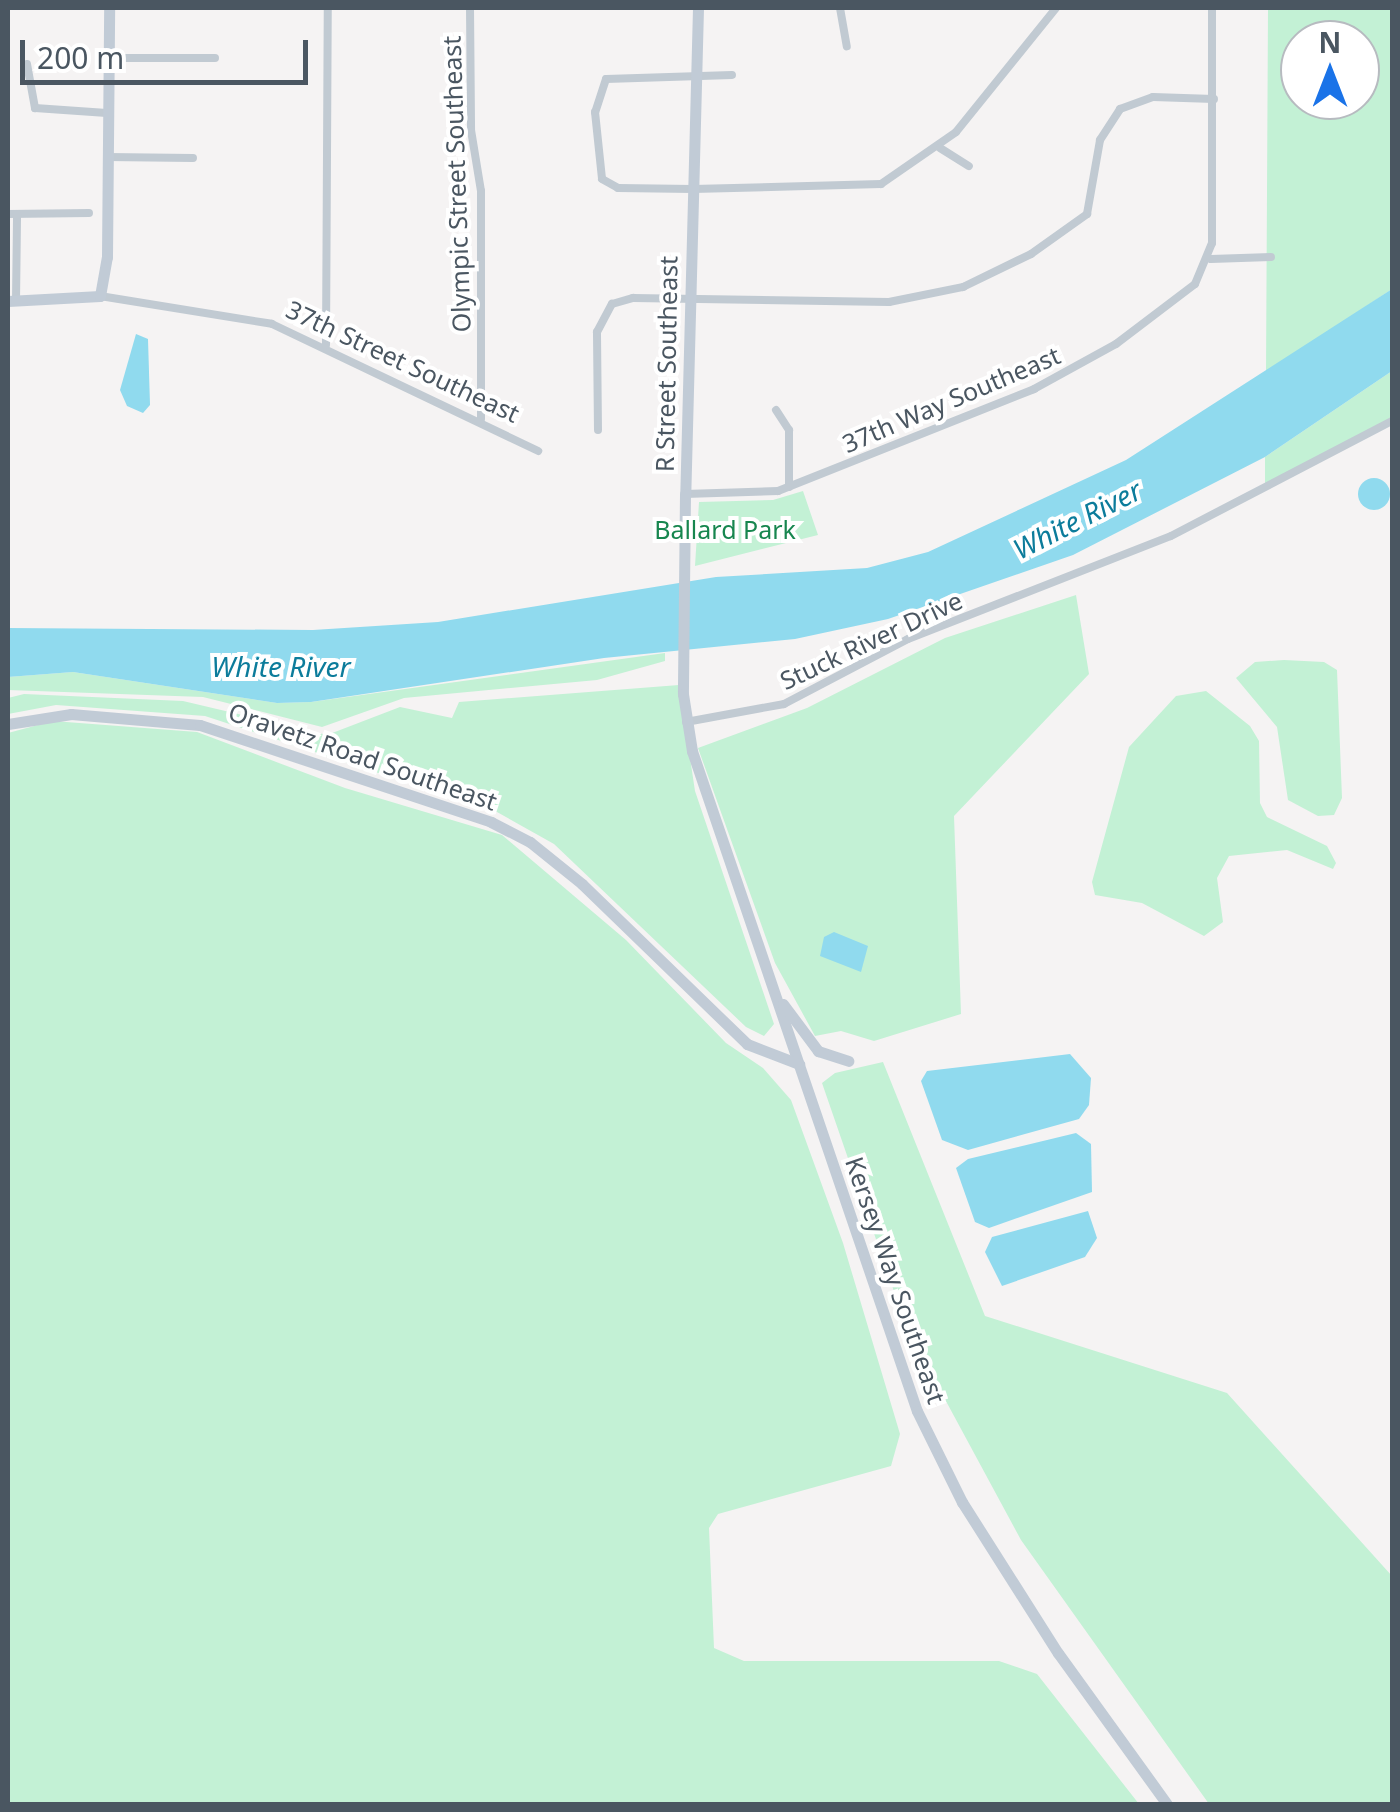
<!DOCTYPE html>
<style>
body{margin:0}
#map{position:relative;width:1400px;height:1812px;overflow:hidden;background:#f5f3f3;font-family:"Noto Sans",sans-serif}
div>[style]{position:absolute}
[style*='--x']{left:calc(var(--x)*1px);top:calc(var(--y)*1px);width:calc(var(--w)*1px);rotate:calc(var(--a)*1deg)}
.green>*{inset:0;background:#c3f1d5}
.water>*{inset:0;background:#90daee}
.round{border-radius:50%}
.street>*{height:8px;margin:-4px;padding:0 4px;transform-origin:4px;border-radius:4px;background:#c1cad2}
.secondary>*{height:11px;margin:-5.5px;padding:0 5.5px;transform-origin:5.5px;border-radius:5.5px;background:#c1cbd6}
span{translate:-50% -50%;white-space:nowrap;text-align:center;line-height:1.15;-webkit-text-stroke:8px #fff;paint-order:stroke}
.street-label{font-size:25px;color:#4a5661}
.park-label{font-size:25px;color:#17864f}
.water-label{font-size:28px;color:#0c7c9b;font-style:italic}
.frame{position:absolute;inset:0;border:10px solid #4a5661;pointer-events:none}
.north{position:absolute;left:1280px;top:20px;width:100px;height:100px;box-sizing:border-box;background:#fff;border:2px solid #b7bbc0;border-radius:50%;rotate:0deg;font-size:28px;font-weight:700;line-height:40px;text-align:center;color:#4a5661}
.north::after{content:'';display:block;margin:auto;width:35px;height:45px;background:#1a73e8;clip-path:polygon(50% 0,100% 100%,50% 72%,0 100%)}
.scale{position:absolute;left:20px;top:40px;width:288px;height:45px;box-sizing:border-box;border:5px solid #4a5661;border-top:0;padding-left:12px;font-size:30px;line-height:35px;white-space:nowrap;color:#4a5661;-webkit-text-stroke:8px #fff;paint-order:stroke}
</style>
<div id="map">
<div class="green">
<i style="clip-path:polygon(evenodd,1268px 8px,1392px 8px,1392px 289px,1266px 373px,1268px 8px,1300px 40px,1360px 40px,1360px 100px,1300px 100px,1300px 40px)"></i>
<i style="clip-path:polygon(1392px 371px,1392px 421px,1265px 487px,1265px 457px)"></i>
<i style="clip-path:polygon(803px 491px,818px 535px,695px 566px,699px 502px,773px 500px)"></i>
<i style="clip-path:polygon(1076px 595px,1089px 674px,954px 816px,961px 1014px,874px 1041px,841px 1031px,815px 1036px,775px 963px,698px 748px,807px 708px,945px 638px)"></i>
<i style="clip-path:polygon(665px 653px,665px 661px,597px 680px,404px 698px,322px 727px,203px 697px,8px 690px,8px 677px,73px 672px,277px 703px,311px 702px)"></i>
<i style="clip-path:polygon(1284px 660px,1324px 662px,1337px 670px,1342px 798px,1334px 815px,1318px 816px,1288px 800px,1277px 727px,1236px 678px,1255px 662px)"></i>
<i style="clip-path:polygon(679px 685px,695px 791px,774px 1024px,764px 1036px,746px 1027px,554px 844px,497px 812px,205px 716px,56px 705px,8px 714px,8px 698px,24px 694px,183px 701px,327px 735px,400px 707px,452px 718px,459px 702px)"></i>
<i style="clip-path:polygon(1206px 691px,1250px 726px,1259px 741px,1260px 803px,1267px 817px,1327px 846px,1336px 863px,1333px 869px,1287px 850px,1229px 856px,1217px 878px,1223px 922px,1204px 936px,1142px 903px,1095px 895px,1092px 882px,1129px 747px,1176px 696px)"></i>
<i style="clip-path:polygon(53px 721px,197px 732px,345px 788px,502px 835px,626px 940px,726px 1043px,763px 1068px,791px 1100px,843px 1243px,900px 1434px,891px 1466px,718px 1514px,709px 1528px,714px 1648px,744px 1661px,999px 1661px,1037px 1674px,1139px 1804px,8px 1804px,8px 733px)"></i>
<i style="clip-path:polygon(883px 1062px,985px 1316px,1227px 1393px,1392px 1576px,1392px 1804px,1209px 1804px,1021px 1540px,907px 1329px,822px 1083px,835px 1073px)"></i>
</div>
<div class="water">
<i style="clip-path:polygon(1392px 289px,1392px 371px,1265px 457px,1073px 555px,888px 619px,795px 639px,604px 658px,311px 702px,277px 703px,73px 672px,8px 677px,8px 628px,313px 630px,438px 622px,716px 577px,867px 568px,928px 552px,1126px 460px)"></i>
<i style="clip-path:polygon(136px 334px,148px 339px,150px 405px,143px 413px,127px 406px,120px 390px)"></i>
<i class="round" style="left:1358px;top:478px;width:32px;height:32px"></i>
<i style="clip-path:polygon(834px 932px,868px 946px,861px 972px,820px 956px,824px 937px)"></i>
<i style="clip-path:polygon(1070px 1054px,1091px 1078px,1089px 1105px,1079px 1119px,968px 1150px,942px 1140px,921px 1081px,927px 1071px)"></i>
<i style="clip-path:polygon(1076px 1133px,1091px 1144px,1092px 1192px,989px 1228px,975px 1222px,956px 1168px,968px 1159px)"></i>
<i style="clip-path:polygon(1088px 1211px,1097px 1238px,1085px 1257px,1002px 1286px,985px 1252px,992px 1237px)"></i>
</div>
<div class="street">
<i style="--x:470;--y:8;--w:122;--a:89.5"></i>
<i style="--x:471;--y:130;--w:62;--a:80.7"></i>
<i style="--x:481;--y:191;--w:228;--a:90"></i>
<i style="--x:840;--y:8;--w:39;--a:80"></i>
<i style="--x:108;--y:58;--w:107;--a:0"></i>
<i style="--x:27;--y:64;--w:45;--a:79.7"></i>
<i style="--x:35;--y:108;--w:72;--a:4"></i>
<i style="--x:732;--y:75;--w:126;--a:178.2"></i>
<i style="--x:606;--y:79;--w:35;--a:108"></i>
<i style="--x:595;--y:112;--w:67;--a:84"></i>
<i style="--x:602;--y:179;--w:18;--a:29"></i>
<i style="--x:618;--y:188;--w:75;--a:0.8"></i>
<i style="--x:693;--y:189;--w:188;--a:-1.5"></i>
<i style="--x:881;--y:184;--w:91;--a:-34.7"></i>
<i style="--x:956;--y:132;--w:159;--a:-51.1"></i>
<i style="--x:940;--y:148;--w:34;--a:32"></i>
<i style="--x:107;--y:157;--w:86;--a:0.7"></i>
<i style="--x:8;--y:214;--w:81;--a:-0.7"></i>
<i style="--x:1211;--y:259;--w:60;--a:-1.9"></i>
<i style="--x:100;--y:296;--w:174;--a:9.2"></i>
<i style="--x:272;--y:324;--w:295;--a:25.5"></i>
<i style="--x:16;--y:301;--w:87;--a:-89.3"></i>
<i style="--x:326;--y:345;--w:337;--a:-89.7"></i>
<i style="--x:776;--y:410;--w:24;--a:57"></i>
<i style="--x:789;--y:430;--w:57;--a:90"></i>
<i style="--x:598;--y:430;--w:98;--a:-90.6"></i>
<i style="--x:597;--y:332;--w:32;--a:-62"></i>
<i style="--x:612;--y:304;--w:22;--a:-16"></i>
<i style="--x:633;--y:298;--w:256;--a:0.9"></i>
<i style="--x:889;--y:302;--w:76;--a:-11.5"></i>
<i style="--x:963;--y:287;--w:76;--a:-25.9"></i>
<i style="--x:1031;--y:254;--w:69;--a:-35.5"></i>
<i style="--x:1087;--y:214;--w:75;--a:-80"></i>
<i style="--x:1100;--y:140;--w:37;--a:-57"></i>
<i style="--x:1120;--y:109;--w:35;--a:-20"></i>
<i style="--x:1153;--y:97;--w:61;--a:1.9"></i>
<i style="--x:685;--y:494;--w:93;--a:-1.8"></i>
<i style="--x:778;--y:491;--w:276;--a:-21.7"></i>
<i style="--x:1034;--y:389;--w:94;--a:-28.8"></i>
<i style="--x:1116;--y:344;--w:99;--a:-37.2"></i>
<i style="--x:1195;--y:284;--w:44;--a:-67.5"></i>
<i style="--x:1212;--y:243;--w:235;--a:-90"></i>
<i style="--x:686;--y:722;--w:100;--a:-10.4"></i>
<i style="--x:784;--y:704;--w:140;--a:-27.7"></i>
<i style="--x:908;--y:639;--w:282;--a:-21.4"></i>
<i style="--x:1171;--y:536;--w:249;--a:-27.5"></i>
</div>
<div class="secondary">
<i style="--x:698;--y:8;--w:486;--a:91.5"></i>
<i style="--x:685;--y:494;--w:200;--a:90.6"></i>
<i style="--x:683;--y:694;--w:58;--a:81"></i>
<i style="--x:692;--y:751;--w:697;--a:71.18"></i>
<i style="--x:917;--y:1411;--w:102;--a:63.7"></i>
<i style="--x:962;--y:1502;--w:179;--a:57.6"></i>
<i style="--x:1058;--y:1653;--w:186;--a:54.2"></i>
<i style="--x:8;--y:301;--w:92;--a:-3.1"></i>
<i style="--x:100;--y:296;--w:40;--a:-80"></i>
<i style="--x:107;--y:257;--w:249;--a:-89.5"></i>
<i style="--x:8;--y:724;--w:64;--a:-9"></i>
<i style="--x:71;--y:714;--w:129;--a:4.9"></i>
<i style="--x:200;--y:725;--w:307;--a:18.4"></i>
<i style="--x:491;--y:822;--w:44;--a:27.1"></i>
<i style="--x:530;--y:842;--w:67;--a:38.9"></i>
<i style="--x:582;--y:884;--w:230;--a:44.1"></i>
<i style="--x:747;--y:1044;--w:56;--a:21"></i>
<i style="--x:783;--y:1004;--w:59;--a:53.3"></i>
<i style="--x:818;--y:1051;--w:32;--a:18"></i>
</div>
<div class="street-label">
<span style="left:456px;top:184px;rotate:-92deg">Olympic Street Southeast</span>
<span style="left:403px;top:361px;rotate:25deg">37th Street Southeast</span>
<span style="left:666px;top:364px;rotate:-89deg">R Street Southeast</span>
<span style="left:951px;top:399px;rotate:-23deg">37th Way Southeast</span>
<span style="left:871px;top:640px;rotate:-25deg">Stuck River Drive</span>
<span style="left:363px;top:756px;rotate:19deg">Oravetz Road Southeast</span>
<span style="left:896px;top:1280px;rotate:71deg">Kersey Way Southeast</span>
</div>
<div class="park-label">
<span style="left:725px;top:529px">Ballard Park</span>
</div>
<div class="water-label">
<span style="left:1077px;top:519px;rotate:-27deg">White River</span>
<span style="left:281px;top:666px">White River</span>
</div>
<div class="frame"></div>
<div class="north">N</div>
<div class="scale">200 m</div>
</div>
